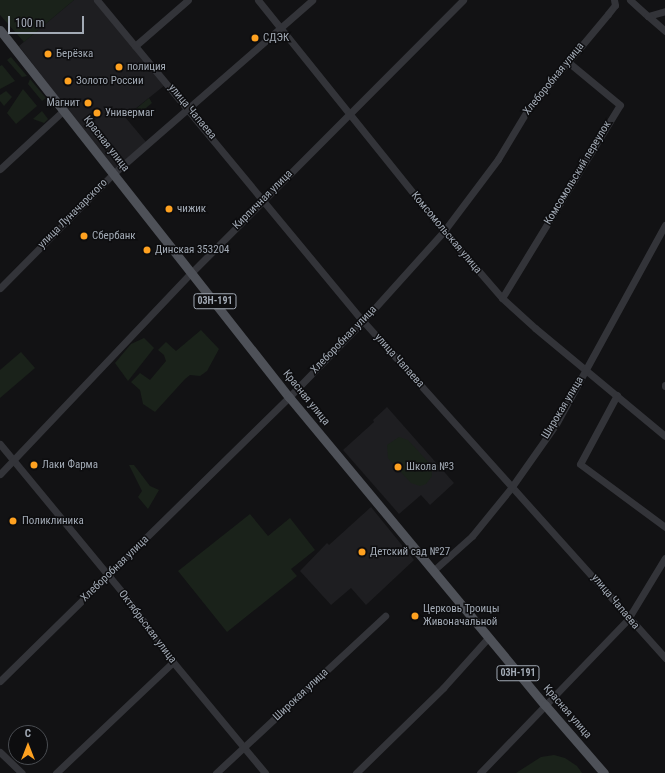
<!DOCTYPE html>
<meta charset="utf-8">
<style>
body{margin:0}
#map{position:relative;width:665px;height:773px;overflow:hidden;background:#121214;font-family:"Roboto Condensed",sans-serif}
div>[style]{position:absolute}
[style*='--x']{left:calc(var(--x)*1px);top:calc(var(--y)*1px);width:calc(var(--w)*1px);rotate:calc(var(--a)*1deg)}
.built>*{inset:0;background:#1e1e21}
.green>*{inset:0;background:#1a221a}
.minor>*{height:7px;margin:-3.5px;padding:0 3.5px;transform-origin:3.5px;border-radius:3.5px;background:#333439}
.major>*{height:9px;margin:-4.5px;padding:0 4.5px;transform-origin:4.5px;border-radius:4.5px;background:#4e5158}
.dots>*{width:11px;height:11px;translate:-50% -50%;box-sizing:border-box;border:2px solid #0d0d0f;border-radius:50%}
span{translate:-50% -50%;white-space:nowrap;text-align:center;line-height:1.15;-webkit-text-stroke:3px #0d0d0f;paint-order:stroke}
.shield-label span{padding:1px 3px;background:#0d0d0f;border:1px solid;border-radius:3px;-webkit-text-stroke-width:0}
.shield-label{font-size:10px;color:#a2aab5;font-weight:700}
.poi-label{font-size:11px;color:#a2aab5}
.left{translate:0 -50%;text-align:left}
.right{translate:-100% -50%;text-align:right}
.street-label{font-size:11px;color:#a2aab5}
.north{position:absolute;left:8px;top:725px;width:40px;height:40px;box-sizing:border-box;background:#0d0d0f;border:1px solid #494c51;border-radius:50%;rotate:0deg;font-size:11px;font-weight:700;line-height:16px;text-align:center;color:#a2aab5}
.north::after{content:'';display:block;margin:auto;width:14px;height:18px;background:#fea120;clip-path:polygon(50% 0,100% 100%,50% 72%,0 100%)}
.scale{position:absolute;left:8px;top:16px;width:76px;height:18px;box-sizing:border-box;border:2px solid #a2aab5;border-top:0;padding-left:5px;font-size:12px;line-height:14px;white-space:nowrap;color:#a2aab5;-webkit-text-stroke:3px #0d0d0f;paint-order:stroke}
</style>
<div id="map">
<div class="built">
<i style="clip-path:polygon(74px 0,95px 0,165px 85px,125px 117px,146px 142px,114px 170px,19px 46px)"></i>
<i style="clip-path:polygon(387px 407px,454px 483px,430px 505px,421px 495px,399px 514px,343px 450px,374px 422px,373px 420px)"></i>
<i style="clip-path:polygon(371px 507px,414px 560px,366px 605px,351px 588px,331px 605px,300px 571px,327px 543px,329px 545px)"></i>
</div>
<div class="green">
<i style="clip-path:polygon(0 0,74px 0,24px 42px,0 15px)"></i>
<i style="clip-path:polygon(11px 57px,27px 76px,22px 77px,7px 60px)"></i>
<i style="clip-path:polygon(2px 65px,15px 81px,0 89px,0 66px)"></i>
<i style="clip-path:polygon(30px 79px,46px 98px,42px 101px,28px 84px)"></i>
<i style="clip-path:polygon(23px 89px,37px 106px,16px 124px,7px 113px)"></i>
<i style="clip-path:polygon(6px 91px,12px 97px,4px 106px,0 101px,0 95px)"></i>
<i style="clip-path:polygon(149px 98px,152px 103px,135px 117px,131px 113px)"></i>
<i style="clip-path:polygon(42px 111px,48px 119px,44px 123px,33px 119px)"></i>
<i style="clip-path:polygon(201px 330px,219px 349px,207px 371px,200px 376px,190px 375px,185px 379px,155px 412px,143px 404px,140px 390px,131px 382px,140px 373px,150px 380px,166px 361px,164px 355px,158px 350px,166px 342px,176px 351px)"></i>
<i style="clip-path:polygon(144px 338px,154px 348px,128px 381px,115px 363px,131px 344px)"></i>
<i style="clip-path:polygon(21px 352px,35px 368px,0 398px,0 370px)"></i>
<i style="clip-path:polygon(399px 437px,408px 440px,431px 465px,432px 476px,426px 484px,420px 486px,411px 483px,388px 458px,387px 445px)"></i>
<i style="clip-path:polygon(129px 465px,134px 465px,150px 486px,159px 490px,148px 509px,138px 497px,142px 491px)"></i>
<i style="clip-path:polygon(250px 514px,268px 536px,290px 518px,315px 550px,291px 569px,297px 576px,227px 632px,178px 571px)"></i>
<i style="clip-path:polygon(554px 755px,565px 758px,577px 766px,582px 773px,516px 773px,541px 757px)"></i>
</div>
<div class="minor">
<i style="--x:97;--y:0;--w:417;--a:50.4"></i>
<i style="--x:363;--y:321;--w:453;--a:48.1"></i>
<i style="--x:258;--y:0;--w:297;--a:51.2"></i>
<i style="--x:444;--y:231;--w:89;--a:49.1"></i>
<i style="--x:502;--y:298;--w:45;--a:42.3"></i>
<i style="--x:535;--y:328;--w:169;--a:39.7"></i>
<i style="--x:630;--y:0;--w:24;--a:42"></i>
<i style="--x:648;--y:16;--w:18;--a:-16"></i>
<i style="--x:648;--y:16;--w:23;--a:41"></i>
<i style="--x:135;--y:46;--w:70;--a:-41"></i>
<i style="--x:0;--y:169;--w:87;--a:-42.7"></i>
<i style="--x:0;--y:288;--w:162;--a:-45.3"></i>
<i style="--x:114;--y:173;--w:263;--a:-41.1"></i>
<i style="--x:502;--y:298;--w:226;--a:-58.6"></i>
<i style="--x:620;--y:105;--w:67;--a:-140.4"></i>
<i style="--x:665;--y:385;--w:1;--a:90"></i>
<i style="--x:617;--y:395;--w:78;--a:118.2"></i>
<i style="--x:580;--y:464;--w:106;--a:36.5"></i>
<i style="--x:0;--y:444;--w:198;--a:50.5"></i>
<i style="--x:126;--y:597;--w:80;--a:54.1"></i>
<i style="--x:173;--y:662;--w:144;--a:50.3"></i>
<i style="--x:0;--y:474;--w:279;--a:-46.5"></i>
<i style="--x:192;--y:272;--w:384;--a:-45.1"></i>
<i style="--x:434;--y:570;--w:51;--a:-41.8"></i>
<i style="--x:472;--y:536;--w:62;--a:-50.9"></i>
<i style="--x:511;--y:488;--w:78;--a:-54.9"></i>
<i style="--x:556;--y:424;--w:227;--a:-61.3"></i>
<i style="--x:0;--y:681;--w:405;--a:-44.5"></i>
<i style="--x:289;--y:397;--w:106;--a:-45.8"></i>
<i style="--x:363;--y:321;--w:121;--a:-48"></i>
<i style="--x:444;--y:231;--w:90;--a:-53.1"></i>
<i style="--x:498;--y:159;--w:56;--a:-58.9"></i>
<i style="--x:527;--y:111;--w:126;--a:-50.1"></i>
<i style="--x:608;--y:14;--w:11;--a:-52"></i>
<i style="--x:615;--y:5;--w:5;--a:-101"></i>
<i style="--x:0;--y:752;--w:30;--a:44"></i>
<i style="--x:56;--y:773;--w:161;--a:-43.5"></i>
<i style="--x:216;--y:773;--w:231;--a:-42.9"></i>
<i style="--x:356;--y:773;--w:122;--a:-44.3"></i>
<i style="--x:443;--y:688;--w:67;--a:-48"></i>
<i style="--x:480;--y:773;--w:214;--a:-46.1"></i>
<i style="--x:628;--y:619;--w:71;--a:-58.8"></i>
</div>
<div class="major">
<i style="--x:0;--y:30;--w:467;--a:51.8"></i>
<i style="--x:289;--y:397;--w:400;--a:50.3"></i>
<i style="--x:545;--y:705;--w:90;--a:49.1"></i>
</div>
<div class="dots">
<i style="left:255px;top:38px;background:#fea120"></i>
<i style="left:48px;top:54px;background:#fea120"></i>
<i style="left:119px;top:67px;background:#fea120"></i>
<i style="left:68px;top:81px;background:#fea120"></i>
<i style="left:88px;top:103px;background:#fea120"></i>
<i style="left:97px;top:113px;background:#fea120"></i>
<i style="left:169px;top:209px;background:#fea120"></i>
<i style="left:84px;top:236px;background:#fea120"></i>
<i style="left:147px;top:250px;background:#fea120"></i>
<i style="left:34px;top:465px;background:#fea120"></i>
<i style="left:398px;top:467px;background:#fea120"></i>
<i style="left:13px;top:521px;background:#fea120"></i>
<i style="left:362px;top:552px;background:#fea120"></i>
<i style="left:415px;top:616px;background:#fea120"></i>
</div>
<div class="shield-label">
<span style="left:215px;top:301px">03Н-191</span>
<span style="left:518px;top:673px">03Н-191</span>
</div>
<div class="poi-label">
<span class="left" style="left:263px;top:38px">СДЭК</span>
<span class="left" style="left:56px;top:54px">Берёзка</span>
<span class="left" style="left:127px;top:67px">полиция</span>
<span class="left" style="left:76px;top:81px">Золото России</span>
<span class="right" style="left:80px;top:103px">Магнит</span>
<span class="left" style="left:105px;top:113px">Универмаг</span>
<span class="left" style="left:177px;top:209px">чижик</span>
<span class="left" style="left:92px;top:236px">Сбербанк</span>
<span class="left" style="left:155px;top:250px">Динская 353204</span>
<span class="left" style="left:42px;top:465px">Лаки Фарма</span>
<span class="left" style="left:406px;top:467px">Школа №3</span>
<span class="left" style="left:22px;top:521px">Поликлиника</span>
<span class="left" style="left:370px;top:552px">Детский сад №27</span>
<span class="left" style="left:423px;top:616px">Церковь Троицы<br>Живоначальной</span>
</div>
<div class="street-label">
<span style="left:554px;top:79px;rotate:-51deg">Хлеборобная улица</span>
<span style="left:192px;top:112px;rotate:50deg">улица Чапаева</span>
<span style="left:106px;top:144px;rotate:52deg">Красная улица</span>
<span style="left:578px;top:173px;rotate:-59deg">Комсомольский переулок</span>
<span style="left:263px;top:200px;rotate:-45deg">Кирпичная улица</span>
<span style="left:73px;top:214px;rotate:-45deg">улица Луначарского</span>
<span style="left:446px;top:233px;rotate:50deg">Комсомольская улица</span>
<span style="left:344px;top:340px;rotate:-46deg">Хлеборобная улица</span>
<span style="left:399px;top:361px;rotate:48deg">улица Чапаева</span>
<span style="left:306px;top:398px;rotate:51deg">Красная улица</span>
<span style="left:563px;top:408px;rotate:-59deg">Широкая улица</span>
<span style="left:115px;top:569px;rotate:-44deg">Хлеборобная улица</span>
<span style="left:615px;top:602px;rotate:50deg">улица Чапаева</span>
<span style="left:147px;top:627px;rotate:53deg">Октябрьская улица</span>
<span style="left:301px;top:695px;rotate:-43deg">Широкая улица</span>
<span style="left:567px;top:712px;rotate:49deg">Красная улица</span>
</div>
<div class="north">С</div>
<div class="scale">100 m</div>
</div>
